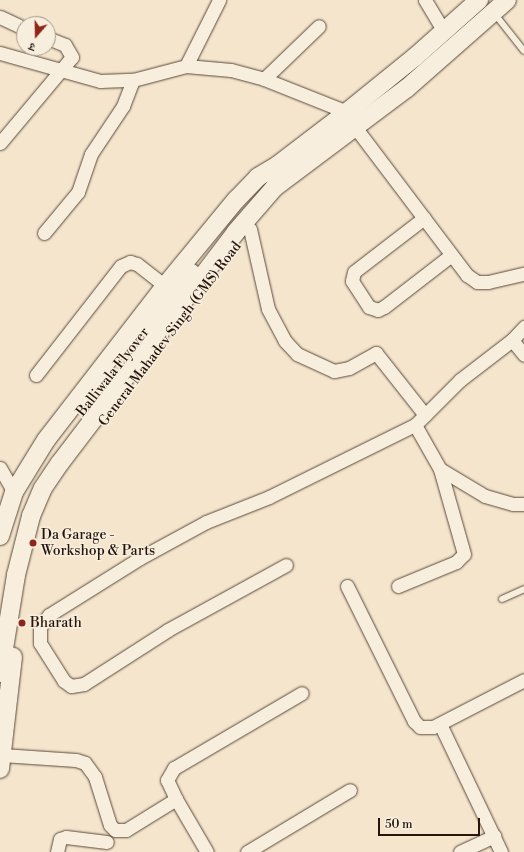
<!DOCTYPE html>
<meta charset="utf-8">
<style>
body{margin:0}
#map{position:relative;width:524px;height:852px;overflow:hidden;background:#f5e5cc;font-family:"Libre Bodoni","Noto Serif Devanagari",serif}
div>[style]{position:absolute}
[style*='--x']{left:calc(var(--x)*1px);top:calc(var(--y)*1px);width:calc(var(--w)*1px);rotate:calc(var(--a)*1deg)}
.roads{filter:drop-shadow(0 0 1px #59493b) drop-shadow(0 0 1px #59493b)}
.lane>*{height:6px;margin:-3px;padding:0 3px;transform-origin:3px;border-radius:3px;background:#f8eede}
.street>*{height:13px;margin:-6.5px;padding:0 6.5px;transform-origin:6.5px;border-radius:6.5px;background:#f8eede}
.secondary>*{height:18px;margin:-9px;padding:0 9px;transform-origin:9px;border-radius:9px;background:#f8eede}
.dots>*{width:11px;height:11px;translate:-50% -50%;box-sizing:border-box;border:2px solid #f8eede;border-radius:50%}
span{translate:-50% -50%;white-space:nowrap;text-align:center;line-height:1.15;-webkit-text-stroke:3px #f8eede;paint-order:stroke}
.street-label{font-size:14px;color:#25150b}
.poi-label{font-size:14px;color:#25150b}
.left{translate:0 -50%;text-align:left}
.north{position:absolute;left:16px;top:16px;width:40px;height:40px;box-sizing:border-box;background:#f8eede;border:1px solid #a4978a;border-radius:50%;rotate:200deg;font-size:11px;font-weight:700;line-height:16px;text-align:center;color:#25150b}
.north::after{content:'';display:block;margin:auto;width:14px;height:18px;background:#8f2418;clip-path:polygon(50% 0,100% 100%,50% 72%,0 100%)}
.scale{position:absolute;left:378px;top:818px;width:102px;height:18px;box-sizing:border-box;border:2px solid #25150b;border-top:0;padding-left:5px;font-size:12px;line-height:14px;white-space:nowrap;color:#25150b;-webkit-text-stroke:3px #f8eede;paint-order:stroke}
</style>
<div id="map">
<div class="roads">
<div class="lane">
<i style="--x:494;--y:13;--w:48;--a:51.7"></i>
<i style="--x:502;--y:599;--w:24;--a:-24"></i>
</div>
<div class="street">
<i style="--x:425;--y:0;--w:37;--a:59"></i>
<i style="--x:0;--y:17;--w:26;--a:25"></i>
<i style="--x:0;--y:53;--w:104;--a:15.6"></i>
<i style="--x:100;--y:81;--w:33;--a:-2"></i>
<i style="--x:133;--y:80;--w:55;--a:-14.8"></i>
<i style="--x:186;--y:66;--w:45;--a:5.1"></i>
<i style="--x:231;--y:70;--w:34;--a:15"></i>
<i style="--x:264;--y:79;--w:89;--a:21.7"></i>
<i style="--x:186;--y:66;--w:74;--a:-63.4"></i>
<i style="--x:264;--y:79;--w:76;--a:-43.9"></i>
<i style="--x:355;--y:127;--w:186;--a:52.9"></i>
<i style="--x:467;--y:275;--w:12;--a:35"></i>
<i style="--x:477;--y:282;--w:11;--a:0"></i>
<i style="--x:488;--y:282;--w:37;--a:-13"></i>
<i style="--x:0;--y:143;--w:112;--a:-50.1"></i>
<i style="--x:72;--y:57;--w:14;--a:-120"></i>
<i style="--x:65;--y:45;--w:18;--a:-158"></i>
<i style="--x:424;--y:218;--w:88;--a:142.4"></i>
<i style="--x:354;--y:272;--w:9;--a:103"></i>
<i style="--x:352;--y:281;--w:31;--a:57"></i>
<i style="--x:369;--y:307;--w:9;--a:18"></i>
<i style="--x:378;--y:310;--w:7;--a:-27"></i>
<i style="--x:384;--y:307;--w:83;--a:-37.7"></i>
<i style="--x:250;--y:229;--w:82;--a:77.3"></i>
<i style="--x:268;--y:309;--w:36;--a:62"></i>
<i style="--x:285;--y:341;--w:18;--a:47"></i>
<i style="--x:297;--y:354;--w:41;--a:24.7"></i>
<i style="--x:334;--y:371;--w:15;--a:-11"></i>
<i style="--x:349;--y:368;--w:31;--a:-29"></i>
<i style="--x:376;--y:353;--w:79;--a:51.7"></i>
<i style="--x:44;--y:233;--w:53;--a:-50.3"></i>
<i style="--x:78;--y:192;--w:40;--a:-71.1"></i>
<i style="--x:91;--y:154;--w:58;--a:-56.3"></i>
<i style="--x:123;--y:106;--w:28;--a:-69"></i>
<i style="--x:512;--y:340;--w:18;--a:-47"></i>
<i style="--x:36;--y:375;--w:138;--a:-52.1"></i>
<i style="--x:121;--y:266;--w:10;--a:-24"></i>
<i style="--x:130;--y:262;--w:7;--a:16"></i>
<i style="--x:137;--y:264;--w:36;--a:38"></i>
<i style="--x:415;--y:425;--w:51;--a:60.4"></i>
<i style="--x:440;--y:469;--w:52;--a:31"></i>
<i style="--x:485;--y:496;--w:29;--a:16"></i>
<i style="--x:513;--y:504;--w:11;--a:0"></i>
<i style="--x:0;--y:468;--w:28;--a:60"></i>
<i style="--x:286;--y:565;--w:135;--a:151.2"></i>
<i style="--x:168;--y:630;--w:100;--a:147.3"></i>
<i style="--x:84;--y:684;--w:13;--a:171"></i>
<i style="--x:71;--y:686;--w:9;--a:-144"></i>
<i style="--x:64;--y:681;--w:45;--a:-122.3"></i>
<i style="--x:40;--y:643;--w:16;--a:-90"></i>
<i style="--x:40;--y:627;--w:15;--a:-53"></i>
<i style="--x:49;--y:615;--w:107;--a:-32.1"></i>
<i style="--x:140;--y:558;--w:75;--a:-28.6"></i>
<i style="--x:206;--y:522;--w:68;--a:-21.6"></i>
<i style="--x:269;--y:497;--w:163;--a:-26.3"></i>
<i style="--x:415;--y:425;--w:64;--a:-45"></i>
<i style="--x:460;--y:380;--w:66;--a:-37.6"></i>
<i style="--x:512;--y:340;--w:19;--a:51"></i>
<i style="--x:347;--y:586;--w:151;--a:63.6"></i>
<i style="--x:414;--y:721;--w:8;--a:45"></i>
<i style="--x:420;--y:727;--w:13;--a:0"></i>
<i style="--x:433;--y:727;--w:102;--a:-27.3"></i>
<i style="--x:398;--y:586;--w:63;--a:-22.5"></i>
<i style="--x:456;--y:562;--w:11;--a:-45"></i>
<i style="--x:464;--y:554;--w:88;--a:-105.8"></i>
<i style="--x:440;--y:724;--w:142;--a:64.5"></i>
<i style="--x:2;--y:755;--w:74;--a:3.9"></i>
<i style="--x:76;--y:760;--w:9;--a:18"></i>
<i style="--x:85;--y:763;--w:17;--a:54"></i>
<i style="--x:95;--y:777;--w:50;--a:72.6"></i>
<i style="--x:110;--y:825;--w:7;--a:45"></i>
<i style="--x:115;--y:830;--w:11;--a:0"></i>
<i style="--x:126;--y:830;--w:59;--a:-31.8"></i>
<i style="--x:176;--y:799;--w:61;--a:59.7"></i>
<i style="--x:176;--y:799;--w:21;--a:-115"></i>
<i style="--x:167;--y:780;--w:14;--a:-60"></i>
<i style="--x:174;--y:768;--w:148;--a:-30.4"></i>
<i style="--x:57;--y:852;--w:13;--a:-77"></i>
<i style="--x:60;--y:839;--w:6;--a:-18"></i>
<i style="--x:66;--y:837;--w:41;--a:7"></i>
<i style="--x:247;--y:852;--w:120;--a:-31"></i>
<i style="--x:460;--y:852;--w:38;--a:-25"></i>
</div>
<div class="secondary">
<i style="--x:151;--y:324;--w:65;--a:-51.9"></i>
<i style="--x:0;--y:536;--w:46;--a:-72.3"></i>
<i style="--x:14;--y:492;--w:61;--a:-58.4"></i>
<i style="--x:46;--y:440;--w:195;--a:-52.3"></i>
<i style="--x:165;--y:286;--w:112;--a:-50.5"></i>
<i style="--x:236;--y:200;--w:32;--a:-46"></i>
<i style="--x:258;--y:177;--w:23;--a:-31"></i>
<i style="--x:278;--y:165;--w:87;--a:-37.5"></i>
<i style="--x:347;--y:112;--w:87;--a:-39"></i>
<i style="--x:415;--y:57;--w:86;--a:-41.7"></i>
<i style="--x:0;--y:673;--w:99;--a:-80.7"></i>
<i style="--x:16;--y:575;--w:61;--a:-75.7"></i>
<i style="--x:31;--y:516;--w:30;--a:-67"></i>
<i style="--x:43;--y:488;--w:30;--a:-56"></i>
<i style="--x:60;--y:463;--w:289;--a:-52.7"></i>
<i style="--x:235;--y:233;--w:61;--a:-49"></i>
<i style="--x:275;--y:187;--w:165;--a:-36.9"></i>
<i style="--x:407;--y:88;--w:133;--a:-41.3"></i>
<i style="--x:0;--y:769;--w:113;--a:-83.4"></i>
</div>
</div>
<div class="dots">
<i style="left:33px;top:543px;background:#8f2418"></i>
<i style="left:22px;top:623px;background:#8f2418"></i>
</div>
<div class="street-label">
<span style="left:170px;top:334px;rotate:-53deg">General Mahadev Singh (GMS) Road</span>
<span style="left:113px;top:372px;rotate:-52deg">Balliwala Flyover</span>
</div>
<div class="poi-label">
<span class="left" style="left:41px;top:543px">Da Garage -<br>Workshop &amp; Parts</span>
<span class="left" style="left:30px;top:623px">Bharath</span>
</div>
<div class="north">उ</div>
<div class="scale">50 m</div>
</div>
